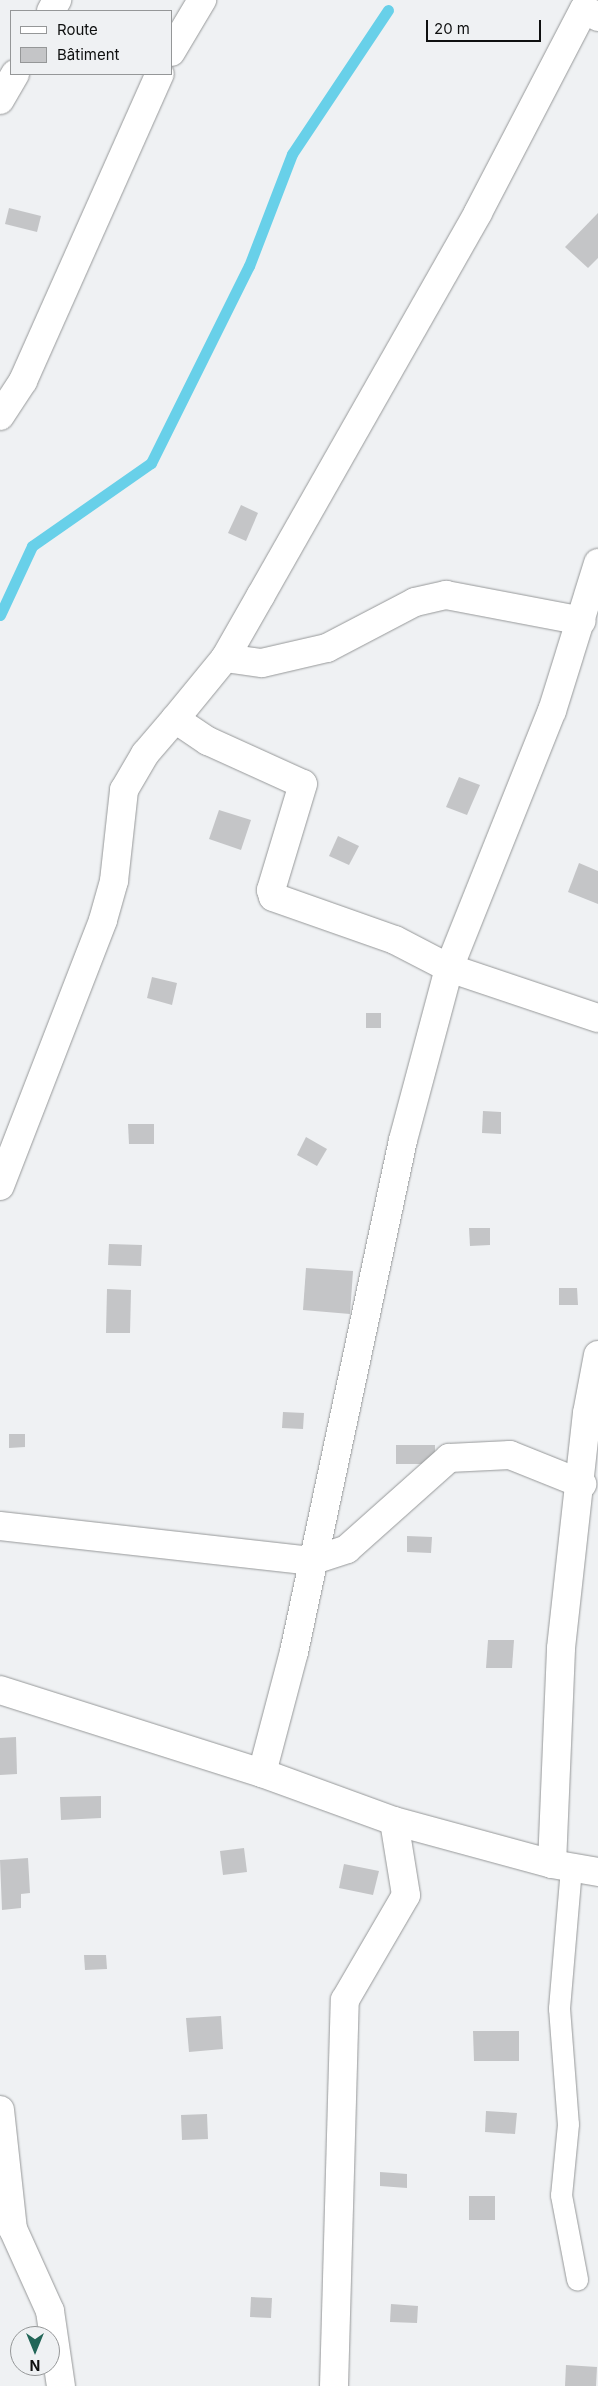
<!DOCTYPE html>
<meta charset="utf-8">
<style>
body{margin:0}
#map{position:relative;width:598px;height:2386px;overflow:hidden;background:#eff1f3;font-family:Inter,sans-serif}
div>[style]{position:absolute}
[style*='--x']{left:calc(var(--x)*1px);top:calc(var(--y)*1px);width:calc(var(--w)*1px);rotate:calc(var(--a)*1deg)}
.stream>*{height:11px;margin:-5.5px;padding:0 5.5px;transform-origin:5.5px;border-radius:5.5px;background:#68d0e9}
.building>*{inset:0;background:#c4c5c7}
.roads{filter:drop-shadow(0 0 1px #969899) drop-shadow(0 0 1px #969899)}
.service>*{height:21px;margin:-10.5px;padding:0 10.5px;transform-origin:10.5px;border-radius:10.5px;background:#fff}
.minor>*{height:28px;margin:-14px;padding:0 14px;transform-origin:14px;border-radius:14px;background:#fff}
span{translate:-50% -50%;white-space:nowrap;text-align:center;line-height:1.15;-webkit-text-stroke:4.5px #eff1f3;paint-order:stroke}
.legend{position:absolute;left:10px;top:10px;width:162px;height:65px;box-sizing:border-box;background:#eff1f3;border:1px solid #959798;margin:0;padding:6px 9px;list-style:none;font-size:15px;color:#0f1010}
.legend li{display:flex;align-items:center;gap:10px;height:25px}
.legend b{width:25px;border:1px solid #959798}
.north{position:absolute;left:10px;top:2326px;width:50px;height:50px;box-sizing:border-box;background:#eff1f3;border:1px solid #959798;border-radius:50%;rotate:180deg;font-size:14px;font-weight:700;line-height:20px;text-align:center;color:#0f1010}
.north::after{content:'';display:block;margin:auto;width:18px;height:22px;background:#226658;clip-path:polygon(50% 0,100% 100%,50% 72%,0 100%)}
.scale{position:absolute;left:426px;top:20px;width:115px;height:22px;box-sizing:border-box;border:2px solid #0f1010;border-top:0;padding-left:6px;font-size:15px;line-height:18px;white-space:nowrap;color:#0f1010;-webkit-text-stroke:4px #eff1f3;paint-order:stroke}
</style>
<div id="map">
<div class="stream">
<i style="--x:0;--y:615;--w:76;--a:-65.1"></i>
<i style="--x:32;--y:546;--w:145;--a:-34.9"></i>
<i style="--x:151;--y:463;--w:220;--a:-63.6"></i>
<i style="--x:249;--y:266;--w:120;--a:-69"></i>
<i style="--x:292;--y:154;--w:173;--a:-56.3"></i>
</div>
<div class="building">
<i style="clip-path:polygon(9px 208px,41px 216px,37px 232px,5px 224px)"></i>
<i style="clip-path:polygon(598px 213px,598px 258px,588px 268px,565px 247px)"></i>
<i style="clip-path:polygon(241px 505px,258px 513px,246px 541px,228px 533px)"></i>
<i style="clip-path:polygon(459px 777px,480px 785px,467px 815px,446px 807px)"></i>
<i style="clip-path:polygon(219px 810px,251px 820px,241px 850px,209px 839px)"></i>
<i style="clip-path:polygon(338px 836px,359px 846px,349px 865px,329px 856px)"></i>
<i style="clip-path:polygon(579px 863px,598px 871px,598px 904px,568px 892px)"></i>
<i style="clip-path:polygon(152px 977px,177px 983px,172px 1005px,147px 998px)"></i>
<i style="clip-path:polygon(366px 1013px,381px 1013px,381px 1028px,366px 1028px)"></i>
<i style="clip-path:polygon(483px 1111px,501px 1112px,501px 1134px,482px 1133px)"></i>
<i style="clip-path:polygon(128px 1124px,154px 1124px,154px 1144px,129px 1144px)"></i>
<i style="clip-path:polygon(306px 1137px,327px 1149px,317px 1166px,297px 1155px)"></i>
<i style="clip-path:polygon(469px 1228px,490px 1228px,490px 1245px,470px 1246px)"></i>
<i style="clip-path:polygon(109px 1244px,142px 1245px,141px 1266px,108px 1265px)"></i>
<i style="clip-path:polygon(306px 1268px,353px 1271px,350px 1314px,303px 1310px)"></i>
<i style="clip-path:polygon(559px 1288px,577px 1288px,578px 1305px,559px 1305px)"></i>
<i style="clip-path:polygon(107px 1289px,131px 1290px,130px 1333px,106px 1333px)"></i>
<i style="clip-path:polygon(283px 1412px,304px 1413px,303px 1429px,282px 1428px)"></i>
<i style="clip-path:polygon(9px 1434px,25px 1434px,25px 1447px,9px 1448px)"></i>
<i style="clip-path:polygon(396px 1445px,435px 1445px,435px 1464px,396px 1464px)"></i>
<i style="clip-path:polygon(407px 1536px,432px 1537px,431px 1553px,407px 1552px)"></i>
<i style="clip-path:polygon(488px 1640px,514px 1640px,512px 1668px,486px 1668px)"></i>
<i style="clip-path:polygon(16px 1737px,17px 1774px,0 1775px,0 1738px)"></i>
<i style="clip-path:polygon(101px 1796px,101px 1818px,61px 1820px,60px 1797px)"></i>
<i style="clip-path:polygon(244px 1848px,247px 1872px,223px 1875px,220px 1851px)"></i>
<i style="clip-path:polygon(28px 1858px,30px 1893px,21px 1894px,21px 1908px,2px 1910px,0 1860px)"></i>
<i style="clip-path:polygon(344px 1864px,379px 1871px,373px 1895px,339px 1888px)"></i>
<i style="clip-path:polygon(84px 1955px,106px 1955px,107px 1969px,85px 1970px)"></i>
<i style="clip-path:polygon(221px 2016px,223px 2049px,189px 2052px,186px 2018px)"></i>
<i style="clip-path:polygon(473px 2031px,519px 2031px,519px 2061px,474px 2061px)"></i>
<i style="clip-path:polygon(486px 2111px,517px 2113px,515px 2134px,485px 2132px)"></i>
<i style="clip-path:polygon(207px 2114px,208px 2139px,182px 2140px,181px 2115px)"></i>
<i style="clip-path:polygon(380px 2172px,407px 2174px,407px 2188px,380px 2186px)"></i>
<i style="clip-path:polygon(469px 2196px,495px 2196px,495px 2220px,469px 2220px)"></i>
<i style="clip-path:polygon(251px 2297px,272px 2298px,271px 2318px,250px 2317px)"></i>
<i style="clip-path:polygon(391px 2304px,418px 2306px,417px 2323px,390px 2322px)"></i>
<i style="clip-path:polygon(566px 2365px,597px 2367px,596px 2386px,565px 2386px)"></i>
</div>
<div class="roads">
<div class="service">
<i style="--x:571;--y:1868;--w:141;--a:94.9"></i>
<i style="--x:559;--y:2008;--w:116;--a:85.6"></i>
<i style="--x:568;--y:2124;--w:71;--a:95.6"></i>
<i style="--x:561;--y:2195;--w:86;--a:79.2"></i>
</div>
<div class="minor">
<i style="--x:51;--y:11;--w:13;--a:-61"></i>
<i style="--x:598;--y:17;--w:16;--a:-150"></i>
<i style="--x:584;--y:9;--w:230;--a:117.5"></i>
<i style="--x:478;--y:213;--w:439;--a:119.6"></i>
<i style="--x:261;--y:595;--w:73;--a:119.7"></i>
<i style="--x:225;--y:658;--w:79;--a:129.3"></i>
<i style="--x:175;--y:719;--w:40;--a:34"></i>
<i style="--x:208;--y:741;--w:104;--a:24.4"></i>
<i style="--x:303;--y:784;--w:111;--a:106.8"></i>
<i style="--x:271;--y:890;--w:7;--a:74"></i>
<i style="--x:273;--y:897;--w:129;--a:19.4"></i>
<i style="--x:395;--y:940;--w:61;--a:27.4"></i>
<i style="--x:449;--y:968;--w:157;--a:18.6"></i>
<i style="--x:171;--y:52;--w:61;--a:-59.2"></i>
<i style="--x:0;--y:100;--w:30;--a:-60"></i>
<i style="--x:0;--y:416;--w:42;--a:-56.7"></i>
<i style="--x:23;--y:381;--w:336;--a:-66"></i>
<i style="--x:225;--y:658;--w:37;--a:8"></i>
<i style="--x:262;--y:663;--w:67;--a:-13"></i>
<i style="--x:327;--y:648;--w:99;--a:-27.6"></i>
<i style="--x:415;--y:602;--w:32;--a:-13"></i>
<i style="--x:446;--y:595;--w:138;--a:10.8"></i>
<i style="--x:0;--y:1186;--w:285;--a:-68.8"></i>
<i style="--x:103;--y:920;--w:41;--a:-74.2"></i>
<i style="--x:114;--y:881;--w:92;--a:-83.7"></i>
<i style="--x:124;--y:790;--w:42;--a:-59.7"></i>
<i style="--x:145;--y:754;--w:46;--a:-49.4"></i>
<i style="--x:0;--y:1526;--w:313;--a:6.4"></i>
<i style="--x:311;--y:1561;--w:38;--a:-18"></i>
<i style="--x:347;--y:1549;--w:137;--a:-41.7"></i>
<i style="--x:449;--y:1458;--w:61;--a:-2.8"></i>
<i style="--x:510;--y:1455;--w:78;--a:21.9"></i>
<i style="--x:0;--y:1690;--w:275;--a:17.6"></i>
<i style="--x:262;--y:1773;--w:140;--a:20"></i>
<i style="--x:394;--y:1821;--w:164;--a:15.2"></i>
<i style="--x:552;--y:1864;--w:47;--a:9.9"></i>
<i style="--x:262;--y:1773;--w:125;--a:-75.2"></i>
<i style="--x:294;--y:1652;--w:523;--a:-77.98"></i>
<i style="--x:403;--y:1140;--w:178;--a:-75"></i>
<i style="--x:449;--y:968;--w:277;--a:-68.2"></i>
<i style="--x:552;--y:711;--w:155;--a:-72.7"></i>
<i style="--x:552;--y:1864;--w:216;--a:-87.6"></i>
<i style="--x:561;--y:1648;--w:236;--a:-83.7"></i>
<i style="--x:587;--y:1413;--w:59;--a:-79.3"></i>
<i style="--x:0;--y:2110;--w:120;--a:83.8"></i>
<i style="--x:13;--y:2229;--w:90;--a:65.7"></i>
<i style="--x:50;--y:2311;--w:76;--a:81.7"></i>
<i style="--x:334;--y:2386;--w:386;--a:-88.4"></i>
<i style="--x:345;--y:2000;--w:121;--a:-59.8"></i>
<i style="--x:406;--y:1895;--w:75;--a:-99.2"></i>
</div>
</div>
<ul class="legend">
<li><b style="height:6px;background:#fff"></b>Route</li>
<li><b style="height:14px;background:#c4c5c7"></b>Bâtiment</li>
</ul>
<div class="north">N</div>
<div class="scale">20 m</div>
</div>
